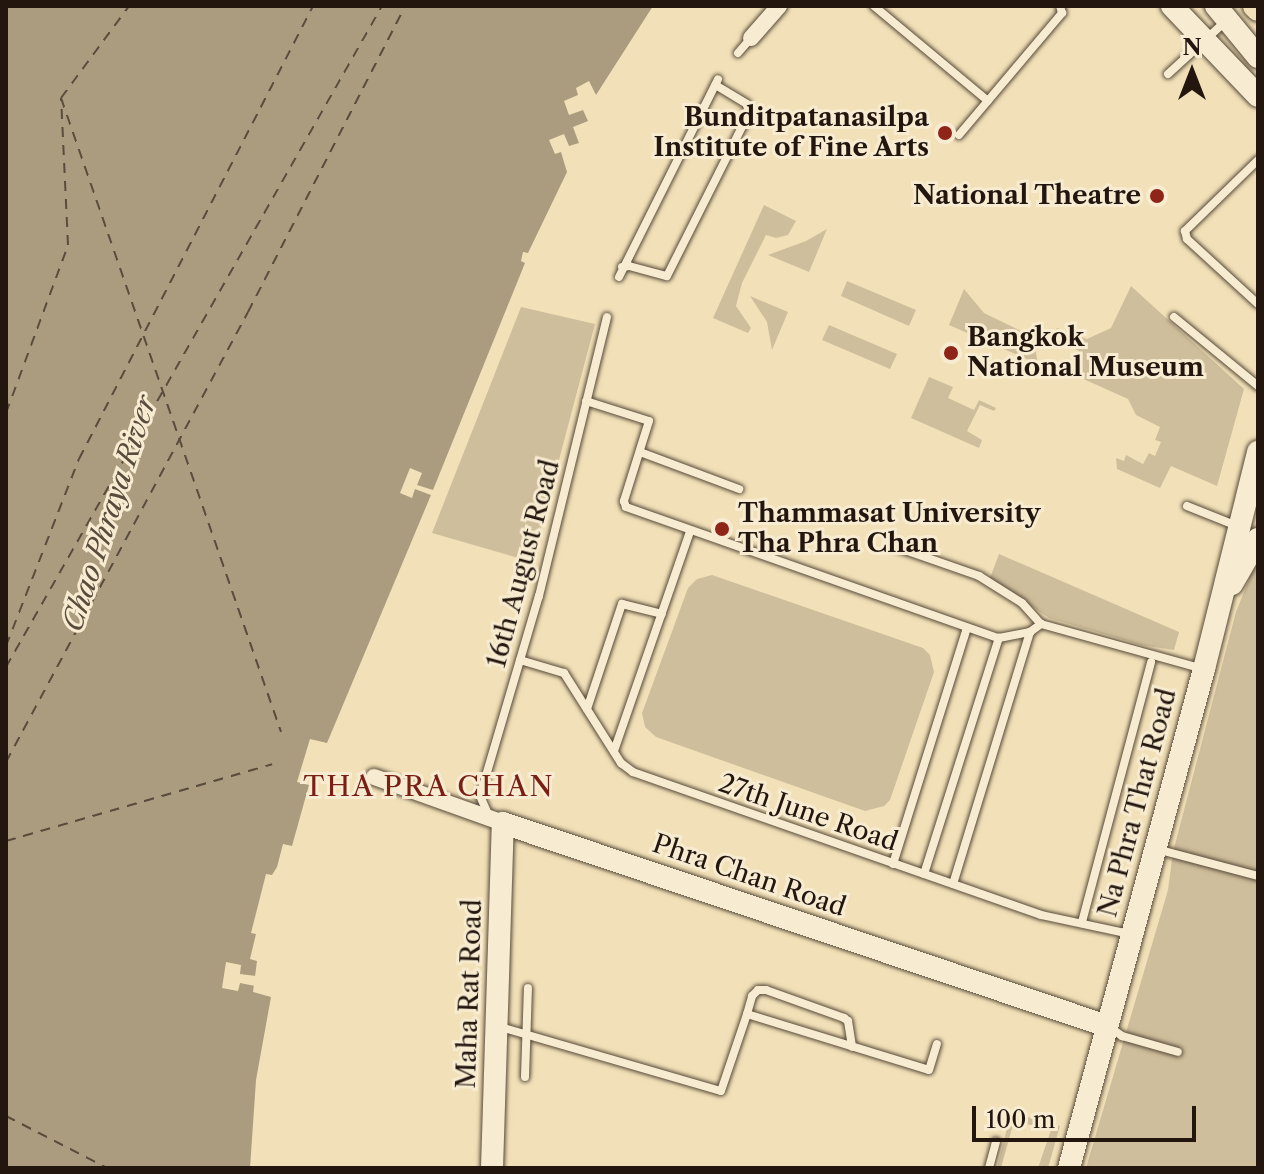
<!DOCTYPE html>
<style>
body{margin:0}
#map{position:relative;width:1264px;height:1174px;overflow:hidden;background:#f2e1b8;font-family:"Libre Caslon Text",serif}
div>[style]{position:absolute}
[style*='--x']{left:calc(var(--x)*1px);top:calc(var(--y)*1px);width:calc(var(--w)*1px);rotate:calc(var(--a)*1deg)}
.green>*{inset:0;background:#cfbe9b}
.water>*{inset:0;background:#ab9c7f}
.pier>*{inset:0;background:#f2e1b8}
.ferry>*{height:2px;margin-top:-1px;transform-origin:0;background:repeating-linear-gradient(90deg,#594c3c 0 10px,transparent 0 18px)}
.roads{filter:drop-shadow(0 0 2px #564939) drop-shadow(0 0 2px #564939)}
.lane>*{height:8px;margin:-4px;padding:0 4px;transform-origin:4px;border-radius:4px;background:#f7ecd1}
.street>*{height:16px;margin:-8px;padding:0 8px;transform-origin:8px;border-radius:8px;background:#f7ecd1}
.secondary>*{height:22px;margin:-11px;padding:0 11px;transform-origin:11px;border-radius:11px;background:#f7ecd1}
.primary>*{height:24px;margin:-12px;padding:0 12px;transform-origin:12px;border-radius:12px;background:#f2e1b8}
.dots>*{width:22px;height:22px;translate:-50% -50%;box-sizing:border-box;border:4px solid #f7ecd1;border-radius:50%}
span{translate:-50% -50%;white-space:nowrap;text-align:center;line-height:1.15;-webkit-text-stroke:6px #f7ecd1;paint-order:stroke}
.poi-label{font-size:26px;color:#22160f;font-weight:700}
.right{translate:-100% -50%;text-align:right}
.left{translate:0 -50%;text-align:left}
.street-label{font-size:26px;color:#22160f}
.water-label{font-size:28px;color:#594c3c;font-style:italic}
.neighbourhood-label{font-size:28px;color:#7a1f14;letter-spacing:2px}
.frame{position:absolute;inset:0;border:8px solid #22160f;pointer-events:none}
.north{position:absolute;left:1152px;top:32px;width:80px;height:80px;-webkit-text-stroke:6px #f7ecd1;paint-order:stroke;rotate:0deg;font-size:22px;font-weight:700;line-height:32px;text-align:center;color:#22160f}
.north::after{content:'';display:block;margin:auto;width:28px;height:36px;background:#22160f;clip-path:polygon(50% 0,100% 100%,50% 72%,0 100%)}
.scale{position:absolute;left:972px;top:1106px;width:224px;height:36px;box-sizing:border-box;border:4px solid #22160f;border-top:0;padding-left:10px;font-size:24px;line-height:28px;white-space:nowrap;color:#22160f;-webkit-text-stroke:6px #f7ecd1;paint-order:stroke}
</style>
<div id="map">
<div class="green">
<i style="clip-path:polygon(764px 205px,796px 221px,788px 235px,776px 238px,766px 235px,742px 283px,736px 306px,751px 328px,748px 333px,713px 318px)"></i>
<i style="clip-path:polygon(827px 229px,809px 272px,768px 255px,806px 241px)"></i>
<i style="clip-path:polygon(847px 281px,916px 310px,909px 326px,841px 296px)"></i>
<i style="clip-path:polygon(1131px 286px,1244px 389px,1217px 486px,1171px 466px,1160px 488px,1117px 469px,1116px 458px,1124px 461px,1126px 455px,1143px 464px,1149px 453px,1155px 456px,1161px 442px,1155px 440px,1160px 427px,1136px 415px,1128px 399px,1070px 373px,1079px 351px,1053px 339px,1057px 328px,1087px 339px,1111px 328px)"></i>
<i style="clip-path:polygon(964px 289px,984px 313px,1027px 334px,1034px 342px,1038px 364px,949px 325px)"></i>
<i style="clip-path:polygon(750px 296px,788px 312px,772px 350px,767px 322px)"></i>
<i style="clip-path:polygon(521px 307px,595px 324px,532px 562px,432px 533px)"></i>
<i style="clip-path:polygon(829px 325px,897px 354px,890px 369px,822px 340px)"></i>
<i style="clip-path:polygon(929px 377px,953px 387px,948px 398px,974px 410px,979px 400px,996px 408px,994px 411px,980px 405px,967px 431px,982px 440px,979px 448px,911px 418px)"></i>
<i style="clip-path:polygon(999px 554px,1179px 632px,1174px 650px,1141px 645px,1049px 618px,990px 578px)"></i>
<i style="clip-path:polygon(1258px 557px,1258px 1168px,1086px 1168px,1168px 890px,1173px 852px,1236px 612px)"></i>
<i style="clip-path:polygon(712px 575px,923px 648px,930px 655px,934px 672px,890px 800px,884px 806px,865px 811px,656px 737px,645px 727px,642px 713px,688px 588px,697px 579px)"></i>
<i style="clip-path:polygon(1011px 1112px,1060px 1126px,1048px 1168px,1038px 1168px,1051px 1130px,1014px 1121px,1001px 1168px,997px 1168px)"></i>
</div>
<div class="water">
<i style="clip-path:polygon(6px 6px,653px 6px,596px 95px,589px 81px,576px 88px,578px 95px,564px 101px,569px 115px,583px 110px,588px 121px,573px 127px,579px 143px,569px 146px,564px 134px,549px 140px,555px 154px,561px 152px,567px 172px,528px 253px,523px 252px,521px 261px,525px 263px,433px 490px,417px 485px,422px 473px,410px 468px,400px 493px,412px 498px,415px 489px,431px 495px,327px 743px,310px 739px,297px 782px,309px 785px,292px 846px,283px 844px,277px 867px,272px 875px,266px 874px,251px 933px,256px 934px,250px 959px,257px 961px,253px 992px,271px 997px,256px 1080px,250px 1168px,6px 1168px)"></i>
</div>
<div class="pier">
<i style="clip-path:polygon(226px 962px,241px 965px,240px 974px,257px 976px,255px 986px,240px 983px,238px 991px,222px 988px)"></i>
</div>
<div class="ferry">
<i style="--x:61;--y:98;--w:671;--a:70.86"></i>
<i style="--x:6;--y:413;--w:179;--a:-69.7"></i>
<i style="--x:68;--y:245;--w:147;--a:-92.7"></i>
<i style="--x:61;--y:98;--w:114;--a:-53.5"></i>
<i style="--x:6;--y:646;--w:201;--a:-68.7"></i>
<i style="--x:79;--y:459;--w:510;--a:-62.68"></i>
<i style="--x:6;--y:667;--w:760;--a:-60.37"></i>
<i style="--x:6;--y:762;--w:511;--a:-61.73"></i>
<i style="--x:248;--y:312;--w:344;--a:-62.8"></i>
<i style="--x:6;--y:841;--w:277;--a:-16.1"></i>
<i style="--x:6;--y:1116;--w:114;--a:27.2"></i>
</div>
<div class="roads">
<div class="lane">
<i style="--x:874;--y:6;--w:148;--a:39.8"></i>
<i style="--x:738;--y:53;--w:20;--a:-49"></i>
<i style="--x:1168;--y:74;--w:80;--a:-42.5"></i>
<i style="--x:959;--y:135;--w:160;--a:-49.8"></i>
<i style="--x:1062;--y:13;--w:7;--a:-106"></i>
<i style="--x:1258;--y:160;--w:102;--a:135.8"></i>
<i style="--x:1185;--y:231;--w:8;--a:76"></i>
<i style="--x:1187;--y:239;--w:96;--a:42.5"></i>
<i style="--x:622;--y:267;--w:7;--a:-8"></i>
<i style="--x:629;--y:266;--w:39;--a:15"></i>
<i style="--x:667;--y:276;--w:182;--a:-63.3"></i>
<i style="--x:749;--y:113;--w:9;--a:-103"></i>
<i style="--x:747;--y:104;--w:37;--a:-149"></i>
<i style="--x:619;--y:277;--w:221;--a:-63.4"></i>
<i style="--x:1174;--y:317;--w:109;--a:39.4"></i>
<i style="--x:586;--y:401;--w:66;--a:17.6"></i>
<i style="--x:649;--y:421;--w:84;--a:107.4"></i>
<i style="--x:624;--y:501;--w:6;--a:72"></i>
<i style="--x:626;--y:507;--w:395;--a:19.4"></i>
<i style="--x:999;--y:638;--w:32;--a:-11"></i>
<i style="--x:1030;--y:632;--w:14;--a:-36"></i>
<i style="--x:1041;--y:624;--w:168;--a:15.5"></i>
<i style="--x:640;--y:452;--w:106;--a:20.5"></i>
<i style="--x:1187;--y:506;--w:54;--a:21.8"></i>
<i style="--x:899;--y:548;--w:85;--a:19.3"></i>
<i style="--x:979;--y:576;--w:51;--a:32.1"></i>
<i style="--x:1022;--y:603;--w:28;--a:48"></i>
<i style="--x:520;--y:660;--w:46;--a:16.5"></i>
<i style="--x:564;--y:673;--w:107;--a:57.7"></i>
<i style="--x:621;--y:763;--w:15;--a:37"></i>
<i style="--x:633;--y:772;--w:432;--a:19.3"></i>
<i style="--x:1041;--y:915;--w:91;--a:12.1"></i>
<i style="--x:587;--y:709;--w:111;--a:-71.6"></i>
<i style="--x:622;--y:604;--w:41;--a:14"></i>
<i style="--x:614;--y:751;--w:233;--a:-70.9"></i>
<i style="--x:488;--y:814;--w:20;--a:-114"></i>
<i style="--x:480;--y:796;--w:209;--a:-73.6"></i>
<i style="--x:539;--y:596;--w:287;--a:-76.3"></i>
<i style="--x:1156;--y:849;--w:106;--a:14.8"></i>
<i style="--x:893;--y:864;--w:247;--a:-72.6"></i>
<i style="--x:924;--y:874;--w:248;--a:-72.4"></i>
<i style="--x:953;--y:884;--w:264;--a:-73"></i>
<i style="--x:1082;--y:922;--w:269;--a:-75.1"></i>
<i style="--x:747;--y:1014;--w:19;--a:-74"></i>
<i style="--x:752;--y:996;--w:8;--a:-45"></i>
<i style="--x:758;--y:990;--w:8;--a:0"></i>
<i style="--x:766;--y:990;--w:83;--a:19.7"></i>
<i style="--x:844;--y:1018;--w:5;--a:37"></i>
<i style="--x:848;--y:1021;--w:26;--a:81"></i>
<i style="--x:497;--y:1026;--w:233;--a:16.2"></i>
<i style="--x:721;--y:1091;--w:81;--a:-71.3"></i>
<i style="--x:747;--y:1014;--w:190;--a:17.1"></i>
<i style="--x:929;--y:1070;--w:27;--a:-73"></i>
<i style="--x:1111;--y:1028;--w:14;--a:36"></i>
<i style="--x:1122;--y:1036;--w:58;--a:15.9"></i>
<i style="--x:525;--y:1077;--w:89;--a:-88.1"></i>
<i style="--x:989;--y:1168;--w:27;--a:-75"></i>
</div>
<div class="street">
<i style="--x:751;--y:38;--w:43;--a:-48.8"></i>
<i style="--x:374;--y:777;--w:137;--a:19.6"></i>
</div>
<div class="secondary">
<i style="--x:1172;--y:6;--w:124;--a:46.3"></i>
<i style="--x:1216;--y:6;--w:66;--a:50.5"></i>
<i style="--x:1232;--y:584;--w:52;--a:-60"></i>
<i style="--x:492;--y:1168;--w:345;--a:-88.2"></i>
<i style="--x:503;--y:823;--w:637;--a:18.58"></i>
<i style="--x:1069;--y:1168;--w:517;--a:-74.86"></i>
<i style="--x:1204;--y:669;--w:224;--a:-76"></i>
</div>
<div class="primary">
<i style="--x:1255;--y:6;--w:4;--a:45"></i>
</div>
</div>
<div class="dots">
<i style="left:945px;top:133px;background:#8f2418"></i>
<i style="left:1157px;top:196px;background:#8f2418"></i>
<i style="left:951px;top:353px;background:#8f2418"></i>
<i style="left:722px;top:529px;background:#8f2418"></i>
</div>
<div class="poi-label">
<span class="right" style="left:929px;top:133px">Bunditpatanasilpa<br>Institute of Fine Arts</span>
<span class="right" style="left:1141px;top:196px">National Theatre</span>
<span class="left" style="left:967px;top:353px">Bangkok<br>National Museum</span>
<span class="left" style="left:738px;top:529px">Thammasat University<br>Tha Phra Chan</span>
</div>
<div class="street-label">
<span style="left:524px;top:564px;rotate:-75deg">16th August Road</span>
<span style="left:1138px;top:803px;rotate:-75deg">Na Phra That Road</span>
<span style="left:808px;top:813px;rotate:19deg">27th June Road</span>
<span style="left:749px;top:876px;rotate:19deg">Phra Chan Road</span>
<span style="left:470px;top:994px;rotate:-88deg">Maha Rat Road</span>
</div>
<div class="water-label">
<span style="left:109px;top:513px;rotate:-72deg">Chao Phraya River</span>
</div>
<div class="neighbourhood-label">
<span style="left:429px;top:786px">THA PRA CHAN</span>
</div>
<div class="frame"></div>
<div class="north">N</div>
<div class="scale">100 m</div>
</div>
